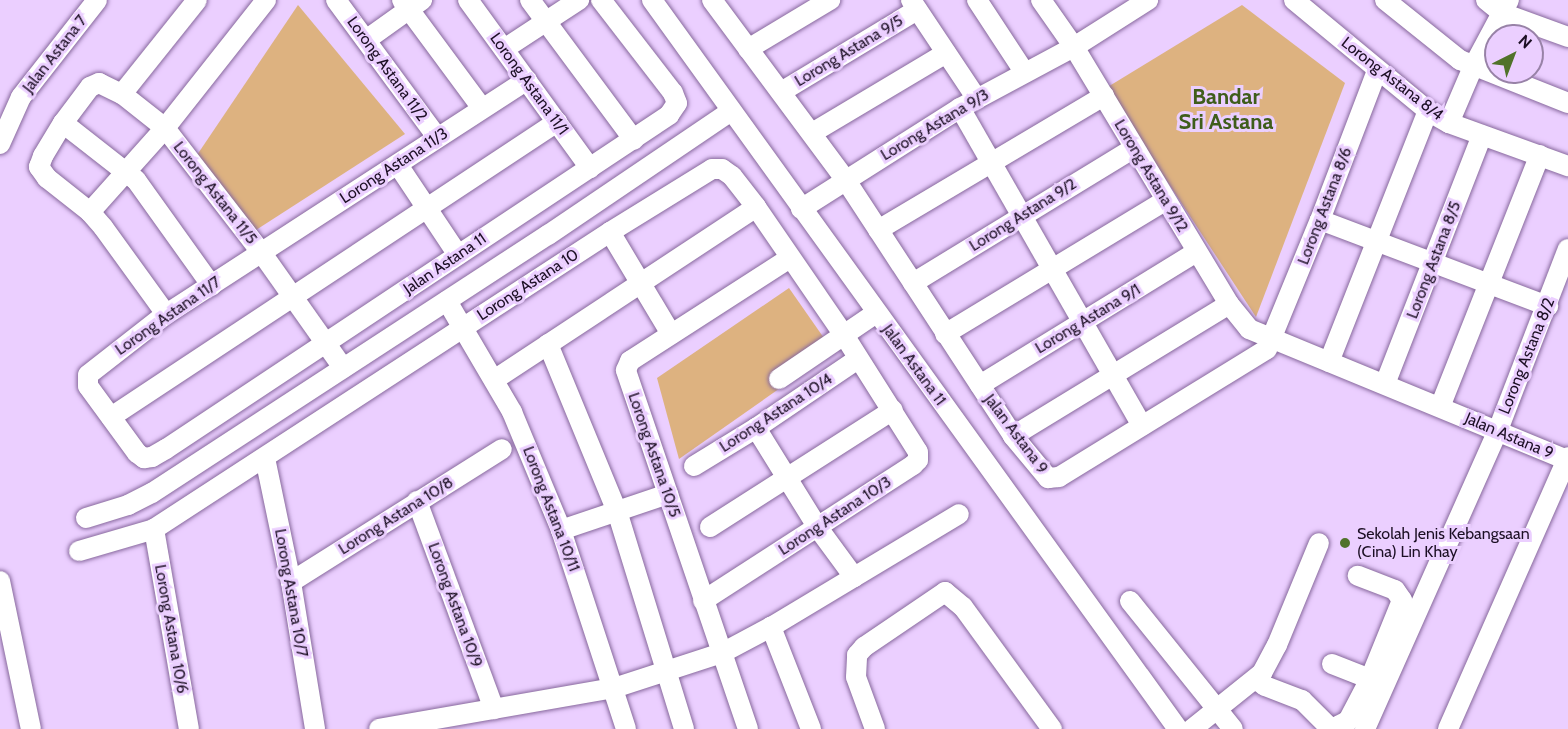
<!DOCTYPE html>
<style>
body{margin:0}
#map{position:relative;width:1568px;height:729px;overflow:hidden;background:#ebcfff;font-family:Cabin,sans-serif}
div>[style]{position:absolute}
[style*='--x']{left:calc(var(--x)*1px);top:calc(var(--y)*1px);width:calc(var(--w)*1px);rotate:calc(var(--a)*1deg)}
.green>*{inset:0;background:#ddb280}
.roads{filter:drop-shadow(0 0 2px #87689d) drop-shadow(0 0 2px #87689d)}
.minor>*{height:20px;margin:-10px;padding:0 10px;transform-origin:10px;border-radius:10px;background:#fff}
.dots>*{width:16px;height:16px;translate:-50% -50%;box-sizing:border-box;border:3px solid #ebcfff;border-radius:50%}
span{translate:-50% -50%;white-space:nowrap;text-align:center;line-height:1.15;-webkit-text-stroke:6px #ebcfff;paint-order:stroke}
.street-label{font-size:16px;color:#1c0f24}
.poi-label{font-size:16px;color:#1c0f24}
.left{translate:0 -50%;text-align:left}
.district-label{font-size:22px;color:#3f5d1b;font-weight:700}
.north{position:absolute;left:1484px;top:24px;width:60px;height:60px;box-sizing:border-box;background:#ebcfff;border:2px solid #9882a7;border-radius:50%;rotate:42deg;font-size:16px;font-weight:700;line-height:24px;text-align:center;color:#1c0f24}
.north::after{content:'';display:block;margin:auto;width:21px;height:27px;background:#50722a;clip-path:polygon(50% 0,100% 100%,50% 72%,0 100%)}
</style>
<div id="map">
<div class="green">
<i style="clip-path:polygon(298px 5px,405px 134px,256px 230px,197px 155px)"></i>
<i style="clip-path:polygon(1242px 5px,1345px 83px,1256px 317px,1106px 88px)"></i>
<i style="clip-path:polygon(789px 288px,833px 351px,679px 459px,657px 378px)"></i>
</div>
<div class="roads">
<div class="minor">
<i style="--x:336;--y:0;--w:170;--a:53.6"></i>
<i style="--x:402;--y:0;--w:134;--a:53.5"></i>
<i style="--x:468;--y:0;--w:208;--a:54"></i>
<i style="--x:530;--y:0;--w:174;--a:53.4"></i>
<i style="--x:652;--y:0;--w:899;--a:54.19"></i>
<i style="--x:712;--y:0;--w:223;--a:53.4"></i>
<i style="--x:845;--y:179;--w:307;--a:56.8"></i>
<i style="--x:1013;--y:436;--w:55;--a:50.2"></i>
<i style="--x:1048;--y:478;--w:11;--a:-5"></i>
<i style="--x:1059;--y:477;--w:244;--a:-31.6"></i>
<i style="--x:1267;--y:349;--w:139;--a:-67.7"></i>
<i style="--x:1320;--y:220;--w:160;--a:-69.1"></i>
<i style="--x:911;--y:0;--w:119;--a:56.3"></i>
<i style="--x:977;--y:0;--w:87;--a:56.7"></i>
<i style="--x:1041;--y:0;--w:57;--a:54.9"></i>
<i style="--x:1074;--y:47;--w:300;--a:58.9"></i>
<i style="--x:1229;--y:304;--w:32;--a:51"></i>
<i style="--x:1249;--y:329;--w:344;--a:22.4"></i>
<i style="--x:1294;--y:0;--w:174;--a:39.6"></i>
<i style="--x:1428;--y:111;--w:24;--a:30"></i>
<i style="--x:1449;--y:123;--w:127;--a:19.9"></i>
<i style="--x:1385;--y:0;--w:96;--a:38.7"></i>
<i style="--x:1460;--y:60;--w:116;--a:21.7"></i>
<i style="--x:1486;--y:0;--w:21;--a:39"></i>
<i style="--x:1502;--y:13;--w:70;--a:20"></i>
<i style="--x:366;--y:40;--w:69;--a:-35.5"></i>
<i style="--x:504;--y:49;--w:90;--a:-33.2"></i>
<i style="--x:748;--y:49;--w:96;--a:-30.9"></i>
<i style="--x:527;--y:80;--w:430;--a:147"></i>
<i style="--x:166;--y:314;--w:99;--a:142"></i>
<i style="--x:88;--y:375;--w:11;--a:90"></i>
<i style="--x:88;--y:386;--w:83;--a:53.8"></i>
<i style="--x:137;--y:453;--w:9;--a:36"></i>
<i style="--x:144;--y:458;--w:8;--a:-7"></i>
<i style="--x:152;--y:457;--w:16;--a:-30"></i>
<i style="--x:166;--y:449;--w:604;--a:-33.58"></i>
<i style="--x:669;--y:115;--w:14;--a:-56"></i>
<i style="--x:677;--y:103;--w:11;--a:-112"></i>
<i style="--x:673;--y:93;--w:118;--a:-127.7"></i>
<i style="--x:781;--y:92;--w:159;--a:-31.1"></i>
<i style="--x:122;--y:94;--w:120;--a:-51.4"></i>
<i style="--x:960;--y:108;--w:366;--a:60.2"></i>
<i style="--x:63;--y:123;--w:93;--a:38"></i>
<i style="--x:136;--y:180;--w:130;--a:54.4"></i>
<i style="--x:1449;--y:123;--w:61;--a:-66.8"></i>
<i style="--x:1473;--y:67;--w:76;--a:-61.8"></i>
<i style="--x:812;--y:133;--w:156;--a:-30.8"></i>
<i style="--x:0;--y:144;--w:51;--a:-65.9"></i>
<i style="--x:21;--y:97;--w:123;--a:-51.9"></i>
<i style="--x:398;--y:165;--w:108;--a:56.3"></i>
<i style="--x:801;--y:209;--w:188;--a:-32.4"></i>
<i style="--x:960;--y:108;--w:129;--a:-28.2"></i>
<i style="--x:1074;--y:47;--w:88;--a:-32.4"></i>
<i style="--x:90;--y:212;--w:113;--a:-48.2"></i>
<i style="--x:165;--y:128;--w:163;--a:-51.7"></i>
<i style="--x:1320;--y:220;--w:244;--a:20.7"></i>
<i style="--x:878;--y:230;--w:263;--a:-30.7"></i>
<i style="--x:610;--y:232;--w:119;--a:59.1"></i>
<i style="--x:913;--y:283;--w:259;--a:-31.4"></i>
<i style="--x:447;--y:301;--w:129;--a:59.6"></i>
<i style="--x:512;--y:412;--w:128;--a:67.4"></i>
<i style="--x:561;--y:530;--w:209;--a:71.9"></i>
<i style="--x:166;--y:314;--w:107;--a:-125.9"></i>
<i style="--x:103;--y:227;--w:20;--a:-131"></i>
<i style="--x:90;--y:212;--w:55;--a:-141.7"></i>
<i style="--x:47;--y:178;--w:14;--a:-126"></i>
<i style="--x:39;--y:167;--w:12;--a:-70"></i>
<i style="--x:43;--y:156;--w:39;--a:-59"></i>
<i style="--x:63;--y:123;--w:45;--a:-53.1"></i>
<i style="--x:90;--y:87;--w:10;--a:-24"></i>
<i style="--x:99;--y:83;--w:25;--a:26"></i>
<i style="--x:122;--y:94;--w:55;--a:38.3"></i>
<i style="--x:165;--y:128;--w:157;--a:52.3"></i>
<i style="--x:261;--y:252;--w:142;--a:54.7"></i>
<i style="--x:945;--y:334;--w:258;--a:-31.2"></i>
<i style="--x:548;--y:344;--w:181;--a:67.6"></i>
<i style="--x:617;--y:511;--w:228;--a:72.9"></i>
<i style="--x:1329;--y:362;--w:270;--a:-68.5"></i>
<i style="--x:779;--y:379;--w:117;--a:-34.2"></i>
<i style="--x:494;--y:380;--w:314;--a:-33.4"></i>
<i style="--x:1385;--y:384;--w:267;--a:-68.7"></i>
<i style="--x:980;--y:385;--w:254;--a:-31.6"></i>
<i style="--x:1440;--y:407;--w:271;--a:-68.4"></i>
<i style="--x:111;--y:417;--w:535;--a:-33.48"></i>
<i style="--x:756;--y:428;--w:118;--a:58.2"></i>
<i style="--x:818;--y:528;--w:61;--a:53.7"></i>
<i style="--x:1013;--y:436;--w:253;--a:-31.4"></i>
<i style="--x:265;--y:458;--w:127;--a:78.2"></i>
<i style="--x:291;--y:582;--w:149;--a:80.7"></i>
<i style="--x:694;--y:466;--w:73;--a:-31.5"></i>
<i style="--x:756;--y:428;--w:123;--a:-34.1"></i>
<i style="--x:417;--y:501;--w:222;--a:69.7"></i>
<i style="--x:86;--y:518;--w:44;--a:-17.2"></i>
<i style="--x:128;--y:505;--w:27;--a:-27"></i>
<i style="--x:152;--y:493;--w:473;--a:-33.1"></i>
<i style="--x:548;--y:235;--w:221;--a:-34.1"></i>
<i style="--x:710;--y:527;--w:217;--a:-32.6"></i>
<i style="--x:154;--y:529;--w:203;--a:80.1"></i>
<i style="--x:561;--y:530;--w:113;--a:-18.6"></i>
<i style="--x:79;--y:551;--w:78;--a:-16.3"></i>
<i style="--x:154;--y:529;--w:544;--a:-33.08"></i>
<i style="--x:610;--y:232;--w:120;--a:-31.7"></i>
<i style="--x:712;--y:169;--w:10;--a:0"></i>
<i style="--x:722;--y:169;--w:12;--a:35"></i>
<i style="--x:732;--y:176;--w:39;--a:52"></i>
<i style="--x:756;--y:207;--w:155;--a:55.5"></i>
<i style="--x:844;--y:335;--w:138;--a:57.7"></i>
<i style="--x:918;--y:452;--w:8;--a:90"></i>
<i style="--x:918;--y:460;--w:7;--a:135"></i>
<i style="--x:913;--y:465;--w:250;--a:147.1"></i>
<i style="--x:0;--y:581;--w:151;--a:78.2"></i>
<i style="--x:291;--y:582;--w:249;--a:-32.2"></i>
<i style="--x:1130;--y:601;--w:164;--a:51.2"></i>
<i style="--x:1332;--y:664;--w:41;--a:21.5"></i>
<i style="--x:1256;--y:679;--w:11;--a:38"></i>
<i style="--x:1265;--y:686;--w:40;--a:21"></i>
<i style="--x:1302;--y:700;--w:37;--a:45"></i>
<i style="--x:1328;--y:726;--w:6;--a:18"></i>
<i style="--x:1334;--y:728;--w:16;--a:-27"></i>
<i style="--x:1348;--y:721;--w:47;--a:-62.4"></i>
<i style="--x:1370;--y:679;--w:85;--a:-67.9"></i>
<i style="--x:1402;--y:600;--w:12;--a:-125"></i>
<i style="--x:1395;--y:590;--w:40;--a:-159"></i>
<i style="--x:379;--y:729;--w:239;--a:-9.9"></i>
<i style="--x:614;--y:688;--w:114;--a:-18"></i>
<i style="--x:722;--y:653;--w:55;--a:-28"></i>
<i style="--x:748;--y:729;--w:379;--a:-108.8"></i>
<i style="--x:626;--y:370;--w:10;--a:-66"></i>
<i style="--x:630;--y:361;--w:190;--a:-32.8"></i>
<i style="--x:811;--y:729;--w:110;--a:-111.4"></i>
<i style="--x:771;--y:627;--w:219;--a:-31"></i>
<i style="--x:875;--y:729;--w:55;--a:-110.1"></i>
<i style="--x:856;--y:677;--w:22;--a:-87"></i>
<i style="--x:857;--y:655;--w:11;--a:-49"></i>
<i style="--x:864;--y:647;--w:98;--a:-34.2"></i>
<i style="--x:945;--y:592;--w:23;--a:40"></i>
<i style="--x:963;--y:607;--w:151;--a:53.9"></i>
<i style="--x:1192;--y:729;--w:90;--a:-38.7"></i>
<i style="--x:1262;--y:673;--w:32;--a:-62"></i>
<i style="--x:1277;--y:645;--w:110;--a:-67.6"></i>
<i style="--x:1365;--y:729;--w:327;--a:-66"></i>
<i style="--x:1498;--y:430;--w:194;--a:-68.9"></i>
<i style="--x:1448;--y:729;--w:297;--a:-66.2"></i>
</div>
</div>
<div class="dots">
<i style="left:1345px;top:543px;background:#50722a"></i>
</div>
<div class="street-label">
<span style="left:849px;top:51px;rotate:-31deg">Lorong Astana 9/5</span>
<span style="left:55px;top:54px;rotate:-52deg">Jalan Astana 7</span>
<span style="left:387px;top:69px;rotate:54deg">Lorong Astana 11/2</span>
<span style="left:1392px;top:79px;rotate:38deg">Lorong Astana 8/4</span>
<span style="left:529px;top:84px;rotate:54deg">Lorong Astana 11/1</span>
<span style="left:935px;top:125px;rotate:-31deg">Lorong Astana 9/3</span>
<span style="left:394px;top:166px;rotate:-33deg">Lorong Astana 11/3</span>
<span style="left:1151px;top:176px;rotate:59deg">Lorong Astana 9/12</span>
<span style="left:215px;top:193px;rotate:52deg">Lorong Astana 11/5</span>
<span style="left:1325px;top:206px;rotate:-69deg">Lorong Astana 8/6</span>
<span style="left:1023px;top:215px;rotate:-32deg">Lorong Astana 9/2</span>
<span style="left:1434px;top:260px;rotate:-69deg">Lorong Astana 8/5</span>
<span style="left:445px;top:264px;rotate:-34deg">Jalan Astana 11</span>
<span style="left:528px;top:285px;rotate:-33deg">Lorong Astana 10</span>
<span style="left:168px;top:316px;rotate:-35deg">Lorong Astana 11/7</span>
<span style="left:1088px;top:319px;rotate:-31deg">Lorong Astana 9/1</span>
<span style="left:1527px;top:356px;rotate:-68deg">Lorong Astana 8/2</span>
<span style="left:914px;top:365px;rotate:54deg">Jalan Astana 11</span>
<span style="left:776px;top:413px;rotate:-33deg">Lorong Astana 10/4</span>
<span style="left:1016px;top:434px;rotate:53deg">Jalan Astana 9</span>
<span style="left:1509px;top:436px;rotate:23deg">Jalan Astana 9</span>
<span style="left:654px;top:455px;rotate:71deg">Lorong Astana 10/5</span>
<span style="left:551px;top:509px;rotate:69deg">Lorong Astana 10/11</span>
<span style="left:396px;top:516px;rotate:-32deg">Lorong Astana 10/8</span>
<span style="left:835px;top:516px;rotate:-33deg">Lorong Astana 10/3</span>
<span style="left:291px;top:593px;rotate:80deg">Lorong Astana 10/7</span>
<span style="left:455px;top:605px;rotate:70deg">Lorong Astana 10/9</span>
<span style="left:171px;top:629px;rotate:80deg">Lorong Astana 10/6</span>
</div>
<div class="poi-label">
<span class="left" style="left:1357px;top:543px">Sekolah Jenis Kebangsaan<br>(Cina) Lin Khay</span>
</div>
<div class="district-label">
<span style="left:1226px;top:109px">Bandar<br>Sri Astana</span>
</div>
<div class="north">N</div>
</div>
